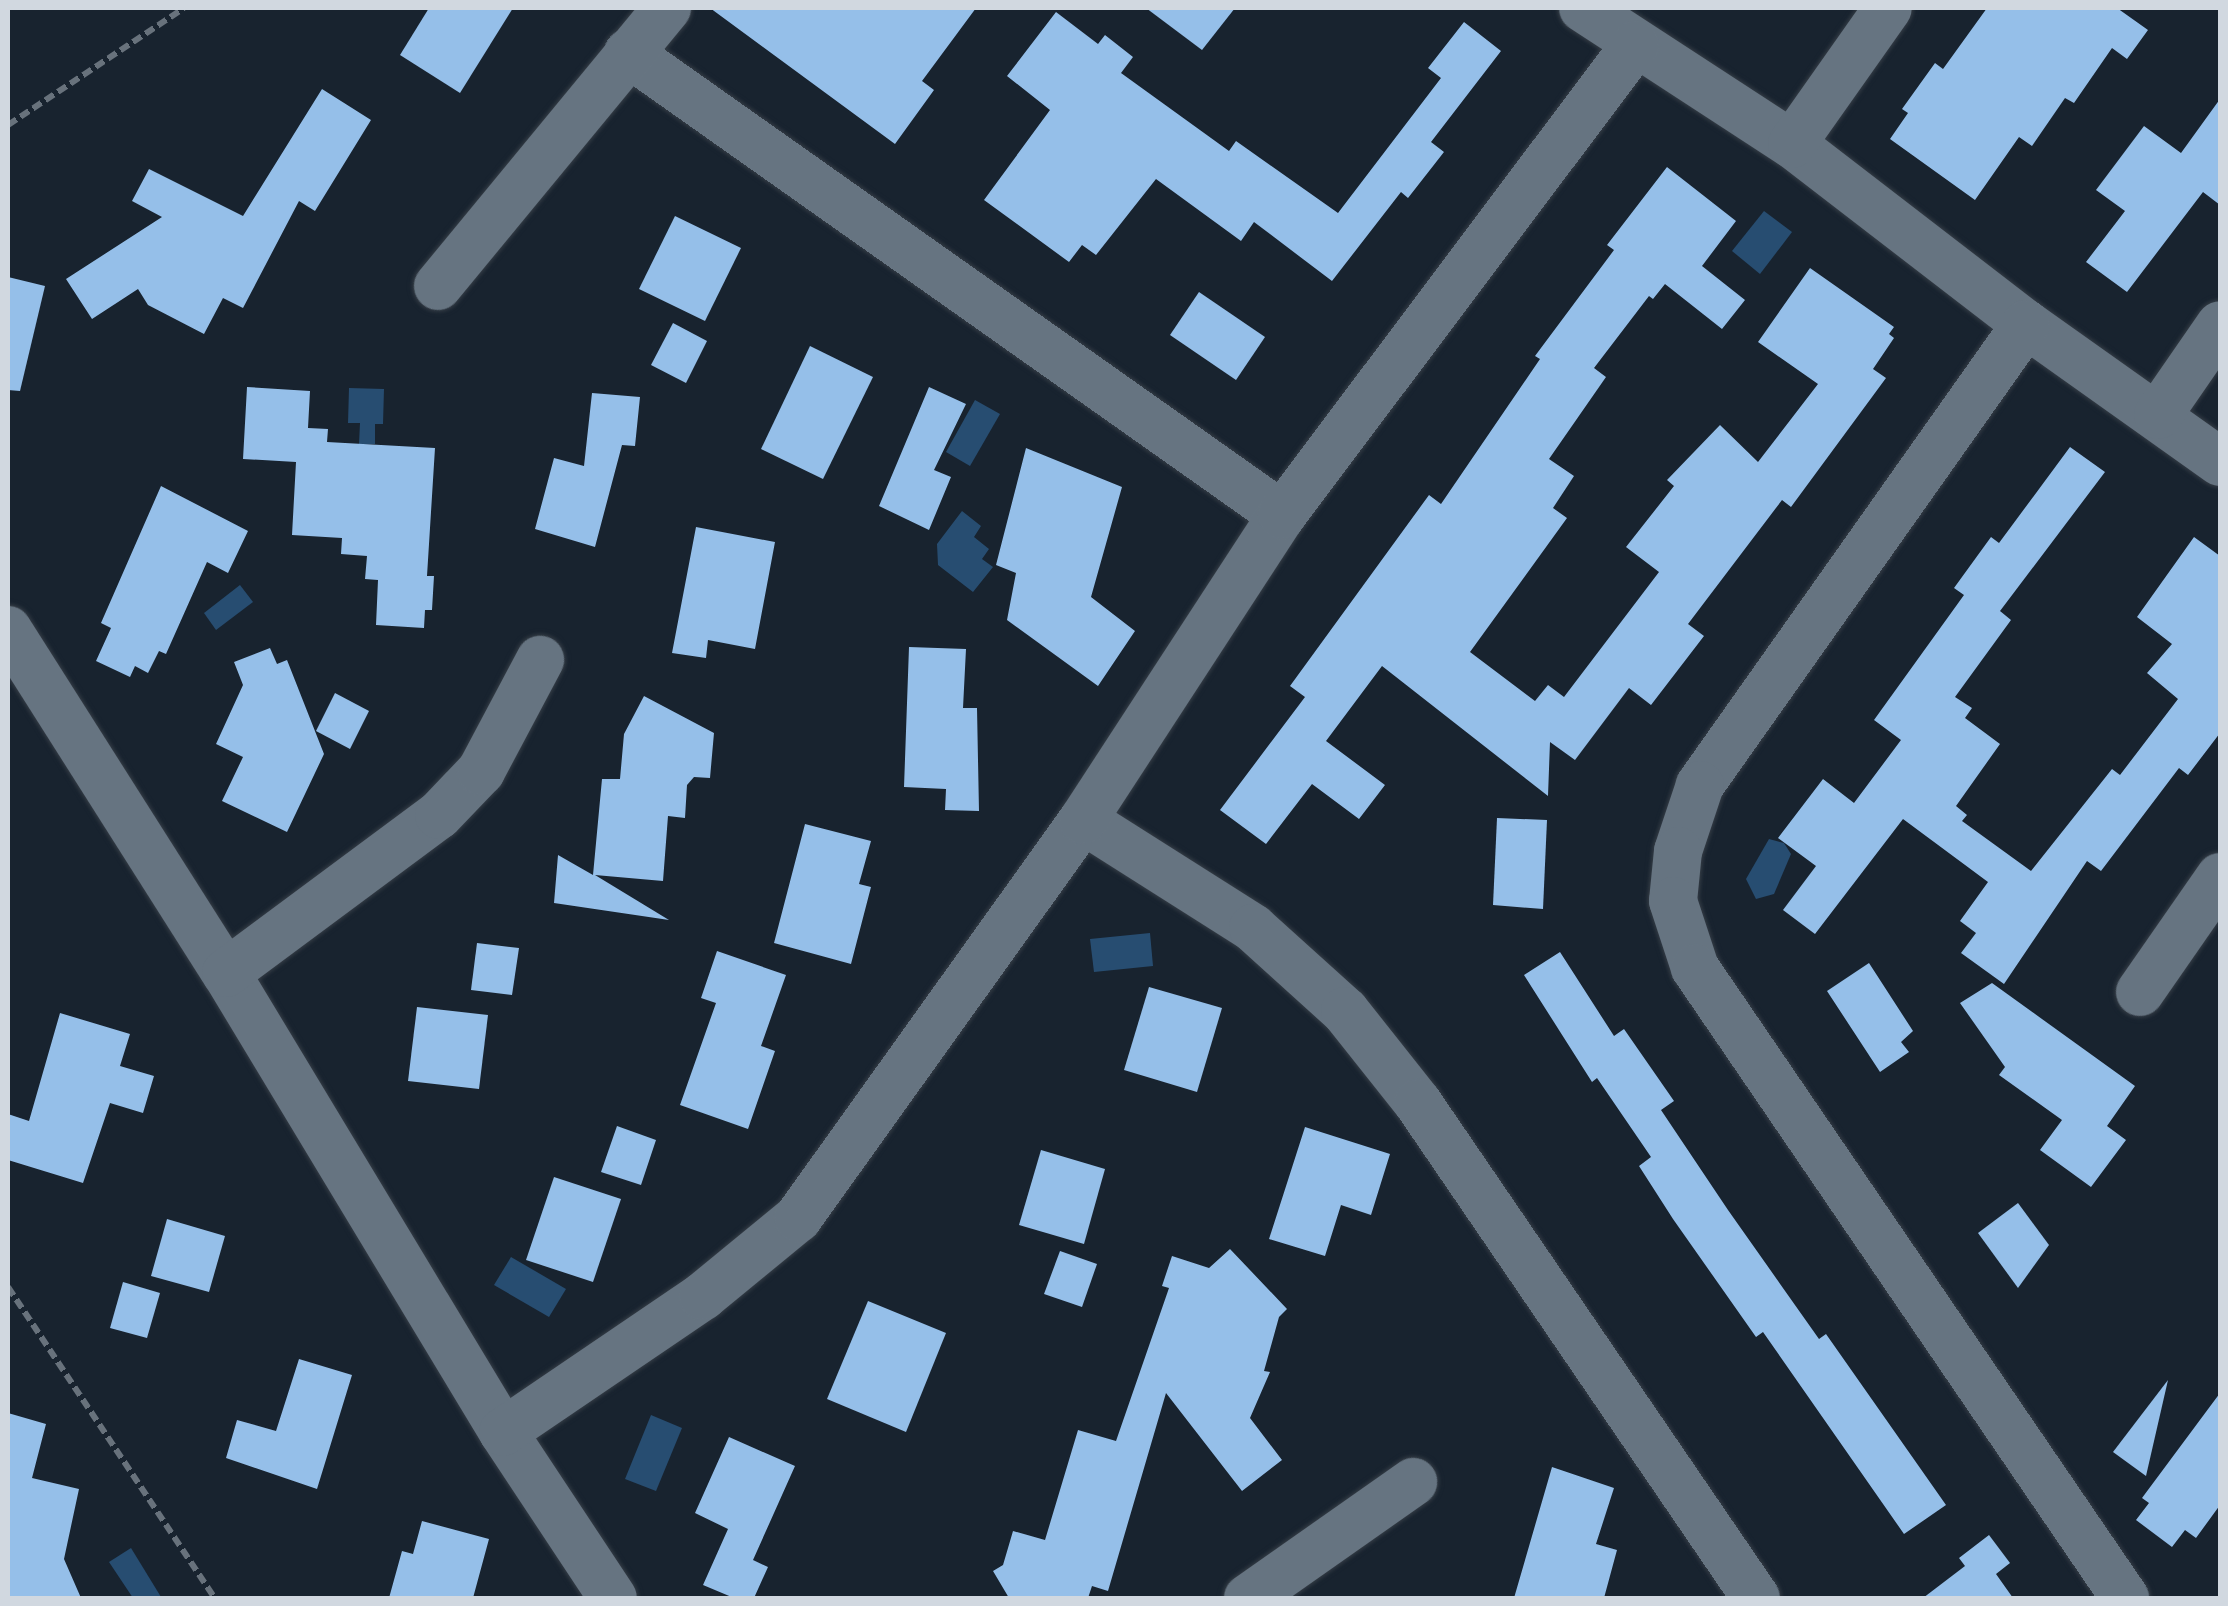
<!DOCTYPE html>
<style>
body{margin:0}
#map{position:relative;width:2228px;height:1606px;overflow:hidden;background:#18232f;font-family:"Crimson Pro",serif}
div>[style]{position:absolute}
[style*='--x']{left:calc(var(--x)*1px);top:calc(var(--y)*1px);width:calc(var(--w)*1px);rotate:calc(var(--a)*1deg)}
.water>*{inset:0;background:#274d71}
.building>*{inset:0;background:#95bfe9}
.path>*{height:6px;margin-top:-3px;transform-origin:0;background:repeating-linear-gradient(90deg,#68727c 0 10px,transparent 0 15px)}
.roads{filter:drop-shadow(0 0 2px #353d46) drop-shadow(0 0 2px #353d46)}
.minor>*{height:48px;margin:-24px;padding:0 24px;transform-origin:24px;border-radius:24px;background:#667481}
span{translate:-50% -50%;white-space:nowrap;text-align:center;line-height:1.15;-webkit-text-stroke:10px #080c11;paint-order:stroke}
.frame{position:absolute;inset:0;border:10px solid #d1d8e0;pointer-events:none}
</style>
<div id="map">
<div class="water">
<i style="clip-path:polygon(1764px 211px,1792px 232px,1760px 274px,1732px 251px)"></i>
<i style="clip-path:polygon(349px 388px,384px 389px,383px 424px,375px 424px,375px 444px,359px 444px,360px 423px,348px 423px)"></i>
<i style="clip-path:polygon(975px 400px,1000px 414px,970px 466px,946px 452px)"></i>
<i style="clip-path:polygon(962px 511px,981px 526px,974px 537px,989px 549px,982px 559px,993px 567px,973px 592px,938px 565px,937px 544px)"></i>
<i style="clip-path:polygon(240px 585px,253px 602px,216px 630px,204px 613px)"></i>
<i style="clip-path:polygon(1769px 839px,1784px 843px,1791px 854px,1774px 894px,1756px 899px,1746px 879px)"></i>
<i style="clip-path:polygon(1150px 933px,1153px 966px,1094px 972px,1090px 939px)"></i>
<i style="clip-path:polygon(511px 1257px,566px 1289px,549px 1317px,494px 1285px)"></i>
<i style="clip-path:polygon(651px 1415px,682px 1428px,656px 1491px,625px 1479px)"></i>
<i style="clip-path:polygon(131px 1548px,161px 1597px,158px 1598px,133px 1598px,109px 1562px)"></i>
</div>
<div class="building">
<i style="clip-path:polygon(429px 8px,513px 8px,460px 93px,400px 55px)"></i>
<i style="clip-path:polygon(710px 8px,976px 8px,922px 81px,934px 90px,895px 144px)"></i>
<i style="clip-path:polygon(1146px 8px,1235px 8px,1202px 50px)"></i>
<i style="clip-path:polygon(1987px 8px,2117px 8px,2148px 30px,2127px 59px,2112px 48px,2074px 103px,2065px 98px,2032px 146px,2019px 137px,1975px 200px,1890px 139px,1908px 113px,1902px 109px,1935px 63px,1943px 69px)"></i>
<i style="clip-path:polygon(1056px 12px,1098px 44px,1105px 35px,1133px 57px,1121px 73px,1229px 151px,1236px 141px,1338px 213px,1441px 78px,1428px 68px,1464px 22px,1501px 51px,1431px 142px,1444px 152px,1408px 198px,1401px 192px,1332px 281px,1254px 222px,1241px 241px,1156px 179px,1096px 255px,1082px 245px,1069px 262px,984px 200px,1050px 110px,1007px 76px)"></i>
<i style="clip-path:polygon(322px 89px,371px 120px,315px 211px,299px 201px,243px 308px,223px 298px,204px 334px,148px 305px,138px 289px,92px 319px,66px 279px,162px 217px,132px 201px,149px 169px,243px 216px)"></i>
<i style="clip-path:polygon(2220px 99px,2220px 205px,2203px 192px,2127px 292px,2086px 262px,2125px 211px,2096px 190px,2144px 126px,2181px 153px)"></i>
<i style="clip-path:polygon(1667px 167px,1736px 221px,1702px 266px,1745px 300px,1722px 329px,1665px 284px,1653px 299px,1649px 296px,1594px 368px,1606px 377px,1549px 459px,1574px 476px,1553px 508px,1567px 518px,1470px 652px,1535px 701px,1548px 685px,1564px 697px,1659px 572px,1626px 547px,1674px 486px,1667px 480px,1720px 425px,1758px 462px,1818px 384px,1758px 342px,1810px 268px,1894px 327px,1889px 334px,1894px 338px,1873px 369px,1886px 378px,1791px 507px,1782px 500px,1688px 624px,1704px 636px,1651px 705px,1629px 688px,1575px 760px,1550px 742px,1548px 796px,1382px 666px,1326px 741px,1385px 785px,1359px 819px,1312px 784px,1266px 844px,1220px 810px,1305px 697px,1290px 686px,1429px 495px,1441px 504px,1540px 359px,1535px 356px,1614px 250px,1607px 245px)"></i>
<i style="clip-path:polygon(675px 216px,741px 248px,705px 321px,639px 289px)"></i>
<i style="clip-path:polygon(8px 277px,45px 286px,20px 391px,8px 390px)"></i>
<i style="clip-path:polygon(1199px 292px,1265px 337px,1236px 380px,1170px 335px)"></i>
<i style="clip-path:polygon(673px 323px,707px 341px,686px 383px,651px 365px)"></i>
<i style="clip-path:polygon(810px 346px,873px 377px,823px 479px,761px 449px)"></i>
<i style="clip-path:polygon(247px 387px,310px 391px,308px 428px,328px 429px,327px 442px,435px 448px,427px 576px,434px 576px,432px 610px,425px 610px,424px 628px,376px 625px,378px 580px,365px 579px,367px 556px,341px 554px,342px 538px,292px 535px,296px 462px,243px 459px)"></i>
<i style="clip-path:polygon(929px 387px,966px 404px,934px 470px,951px 477px,929px 530px,879px 506px)"></i>
<i style="clip-path:polygon(592px 393px,640px 397px,635px 446px,622px 445px,595px 547px,535px 529px,554px 458px,584px 466px)"></i>
<i style="clip-path:polygon(2070px 447px,2105px 472px,2000px 611px,2011px 620px,1955px 697px,1972px 708px,1965px 718px,2000px 744px,1956px 806px,1967px 815px,1962px 821px,2031px 871px,2112px 769px,2120px 775px,2178px 699px,2147px 673px,2172px 644px,2137px 617px,2194px 537px,2220px 556px,2220px 733px,2188px 775px,2179px 768px,2101px 871px,2087px 861px,2004px 984px,1961px 953px,1976px 933px,1960px 921px,1988px 882px,1903px 819px,1815px 934px,1783px 910px,1816px 866px,1778px 838px,1823px 779px,1854px 803px,1901px 740px,1874px 720px,1964px 595px,1954px 588px,1991px 537px,1999px 543px)"></i>
<i style="clip-path:polygon(1026px 448px,1122px 487px,1091px 597px,1135px 631px,1098px 686px,1007px 620px,1016px 573px,996px 565px)"></i>
<i style="clip-path:polygon(161px 486px,248px 531px,228px 573px,207px 562px,166px 654px,159px 651px,148px 673px,135px 666px,130px 677px,96px 661px,111px 628px,101px 623px)"></i>
<i style="clip-path:polygon(696px 527px,775px 542px,755px 649px,708px 640px,706px 658px,672px 653px)"></i>
<i style="clip-path:polygon(909px 647px,966px 649px,963px 708px,977px 708px,979px 811px,945px 810px,946px 789px,904px 787px)"></i>
<i style="clip-path:polygon(270px 648px,277px 664px,287px 660px,324px 754px,287px 832px,222px 801px,243px 757px,216px 744px,243px 685px,234px 662px)"></i>
<i style="clip-path:polygon(335px 693px,369px 711px,350px 749px,316px 731px)"></i>
<i style="clip-path:polygon(644px 696px,714px 733px,710px 778px,694px 777px,687px 785px,685px 818px,668px 816px,663px 881px,595px 875px,669px 920px,554px 903px,558px 855px,593px 875px,602px 779px,620px 779px,624px 734px)"></i>
<i style="clip-path:polygon(1497px 818px,1547px 820px,1543px 909px,1493px 905px)"></i>
<i style="clip-path:polygon(805px 824px,871px 841px,859px 884px,871px 887px,851px 964px,774px 943px)"></i>
<i style="clip-path:polygon(477px 943px,519px 948px,512px 995px,471px 990px)"></i>
<i style="clip-path:polygon(717px 951px,786px 975px,761px 1046px,775px 1051px,748px 1129px,680px 1105px,716px 1003px,701px 998px)"></i>
<i style="clip-path:polygon(1560px 952px,1614px 1036px,1624px 1029px,1674px 1101px,1661px 1110px,1728px 1210px,1819px 1339px,1826px 1334px,1946px 1505px,1904px 1534px,1763px 1332px,1756px 1337px,1673px 1219px,1639px 1166px,1651px 1157px,1597px 1078px,1592px 1082px,1524px 975px)"></i>
<i style="clip-path:polygon(1869px 963px,1913px 1031px,1901px 1042px,1909px 1052px,1880px 1072px,1827px 991px)"></i>
<i style="clip-path:polygon(1992px 983px,2135px 1086px,2107px 1126px,2126px 1140px,2091px 1187px,2040px 1150px,2062px 1120px,1999px 1075px,2005px 1067px,1960px 1003px)"></i>
<i style="clip-path:polygon(1149px 987px,1222px 1008px,1197px 1092px,1124px 1070px)"></i>
<i style="clip-path:polygon(417px 1007px,488px 1015px,479px 1089px,408px 1081px)"></i>
<i style="clip-path:polygon(60px 1013px,130px 1034px,120px 1066px,154px 1076px,143px 1113px,110px 1103px,83px 1183px,8px 1160px,8px 1114px,29px 1121px)"></i>
<i style="clip-path:polygon(617px 1126px,656px 1140px,641px 1185px,601px 1172px)"></i>
<i style="clip-path:polygon(1305px 1127px,1390px 1154px,1371px 1215px,1341px 1205px,1325px 1256px,1269px 1239px)"></i>
<i style="clip-path:polygon(1041px 1150px,1105px 1169px,1084px 1244px,1019px 1225px)"></i>
<i style="clip-path:polygon(554px 1177px,621px 1199px,593px 1282px,526px 1260px)"></i>
<i style="clip-path:polygon(2018px 1203px,2049px 1245px,2018px 1288px,1978px 1233px)"></i>
<i style="clip-path:polygon(167px 1219px,225px 1236px,209px 1292px,151px 1276px)"></i>
<i style="clip-path:polygon(1230px 1249px,1287px 1309px,1279px 1317px,1264px 1371px,1270px 1372px,1250px 1418px,1282px 1460px,1242px 1491px,1166px 1393px,1108px 1591px,1092px 1586px,1088px 1598px,1009px 1598px,993px 1571px,1003px 1565px,1013px 1531px,1045px 1540px,1078px 1430px,1116px 1441px,1169px 1288px,1162px 1286px,1172px 1256px,1209px 1268px)"></i>
<i style="clip-path:polygon(1060px 1251px,1097px 1264px,1082px 1307px,1044px 1294px)"></i>
<i style="clip-path:polygon(123px 1282px,160px 1293px,147px 1338px,110px 1328px)"></i>
<i style="clip-path:polygon(868px 1301px,946px 1333px,906px 1432px,827px 1399px)"></i>
<i style="clip-path:polygon(299px 1359px,352px 1375px,317px 1489px,226px 1458px,237px 1420px,276px 1431px)"></i>
<i style="clip-path:polygon(2168px 1380px,2146px 1476px,2113px 1452px)"></i>
<i style="clip-path:polygon(2220px 1393px,2220px 1505px,2196px 1538px,2185px 1530px,2172px 1547px,2136px 1520px,2149px 1503px,2142px 1498px)"></i>
<i style="clip-path:polygon(8px 1413px,46px 1424px,32px 1478px,79px 1489px,64px 1559px,81px 1598px,8px 1598px)"></i>
<i style="clip-path:polygon(729px 1437px,795px 1466px,753px 1560px,768px 1567px,754px 1598px,734px 1598px,703px 1585px,728px 1529px,695px 1513px)"></i>
<i style="clip-path:polygon(1552px 1467px,1614px 1488px,1596px 1544px,1617px 1550px,1604px 1598px,1514px 1598px)"></i>
<i style="clip-path:polygon(422px 1521px,489px 1539px,473px 1598px,389px 1598px,402px 1551px,413px 1554px)"></i>
<i style="clip-path:polygon(1989px 1535px,2010px 1563px,1996px 1574px,2013px 1598px,1923px 1598px,1965px 1566px,1959px 1558px)"></i>
</div>
<div class="path">
<i style="--x:8;--y:125;--w:211;--a:-33.6"></i>
<i style="--x:8;--y:1287;--w:374;--a:56.4"></i>
</div>
<div class="roads">
<div class="minor">
<i style="--x:1583;--y:8;--w:249;--a:33.1"></i>
<i style="--x:1792;--y:144;--w:295;--a:37.6"></i>
<i style="--x:2026;--y:324;--w:238;--a:35.4"></i>
<i style="--x:628;--y:53;--w:801;--a:35.24"></i>
<i style="--x:1792;--y:144;--w:166;--a:-54.8"></i>
<i style="--x:438;--y:286;--w:360;--a:-50.5"></i>
<i style="--x:2026;--y:324;--w:565;--a:125.27"></i>
<i style="--x:1700;--y:785;--w:70;--a:108.4"></i>
<i style="--x:1678;--y:851;--w:50;--a:95.7"></i>
<i style="--x:1673;--y:901;--w:71;--a:71.8"></i>
<i style="--x:1695;--y:968;--w:763;--a:55.68"></i>
<i style="--x:2158;--y:415;--w:109;--a:-55.4"></i>
<i style="--x:8;--y:630;--w:406;--a:57.6"></i>
<i style="--x:226;--y:973;--w:536;--a:58.89"></i>
<i style="--x:503;--y:1432;--w:199;--a:56.5"></i>
<i style="--x:1083;--y:820;--w:201;--a:32.4"></i>
<i style="--x:1253;--y:928;--w:124;--a:42.1"></i>
<i style="--x:1345;--y:1011;--w:117;--a:51.6"></i>
<i style="--x:1418;--y:1103;--w:599;--a:55.67"></i>
<i style="--x:226;--y:973;--w:265;--a:-36.6"></i>
<i style="--x:439;--y:815;--w:61;--a:-46.3"></i>
<i style="--x:481;--y:771;--w:126;--a:-62"></i>
<i style="--x:2140;--y:992;--w:140;--a:-55.2"></i>
<i style="--x:503;--y:1432;--w:242;--a:-34.2"></i>
<i style="--x:703;--y:1296;--w:123;--a:-39.4"></i>
<i style="--x:798;--y:1218;--w:490;--a:-54.4"></i>
<i style="--x:1083;--y:820;--w:364;--a:-56.9"></i>
<i style="--x:1282;--y:515;--w:588;--a:-53.09"></i>
<i style="--x:1248;--y:1598;--w:202;--a:-35.1"></i>
</div>
</div>
<div class="frame"></div>
</div>
